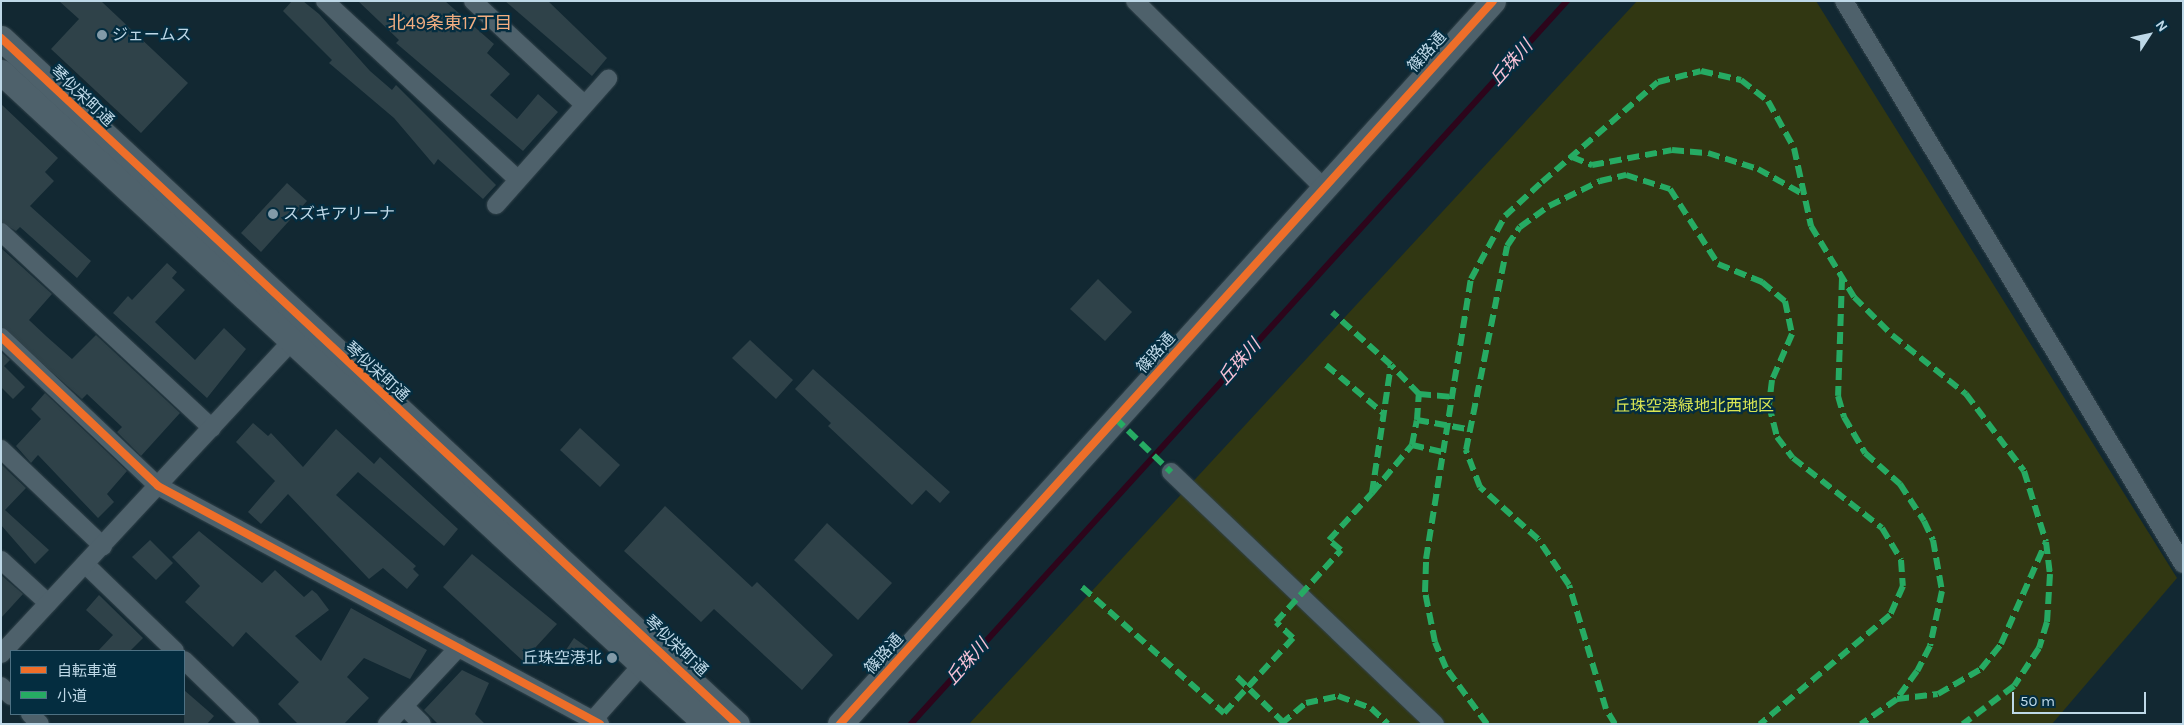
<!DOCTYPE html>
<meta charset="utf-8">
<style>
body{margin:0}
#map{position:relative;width:2184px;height:725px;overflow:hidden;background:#122832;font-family:Karla,"Noto Sans JP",sans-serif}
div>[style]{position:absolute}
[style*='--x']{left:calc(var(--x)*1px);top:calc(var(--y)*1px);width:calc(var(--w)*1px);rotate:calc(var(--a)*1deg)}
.green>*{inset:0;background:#313712}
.stream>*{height:5.5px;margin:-2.75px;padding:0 2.75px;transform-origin:2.75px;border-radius:2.75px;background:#2d051b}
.building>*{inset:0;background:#2f4249}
.roads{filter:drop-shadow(0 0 1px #31424a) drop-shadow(0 0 1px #31424a)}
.street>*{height:18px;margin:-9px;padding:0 9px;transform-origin:9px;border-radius:9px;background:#4e616b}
.secondary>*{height:25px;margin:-12.5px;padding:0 12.5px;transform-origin:12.5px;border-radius:12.5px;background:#4e616b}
.quiet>*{height:6px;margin-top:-3px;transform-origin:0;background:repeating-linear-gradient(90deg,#26ab63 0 12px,transparent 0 18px)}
.cycleway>*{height:8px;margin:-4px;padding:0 4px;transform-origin:4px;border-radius:4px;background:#ee6e29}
.dots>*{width:14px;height:14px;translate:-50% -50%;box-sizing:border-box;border:2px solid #042d40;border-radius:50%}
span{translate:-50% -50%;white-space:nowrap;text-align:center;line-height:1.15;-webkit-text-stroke:4.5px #042d40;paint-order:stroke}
.poi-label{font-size:16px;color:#bed8e7}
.left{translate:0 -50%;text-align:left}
.right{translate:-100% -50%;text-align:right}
.street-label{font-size:16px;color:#bed8e7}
.park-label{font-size:16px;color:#dae653}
.neighbourhood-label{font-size:18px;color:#f1ad80}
.water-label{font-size:18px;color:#f8c2d7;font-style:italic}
.frame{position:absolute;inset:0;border:2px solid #bed8e7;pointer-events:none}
.legend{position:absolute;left:10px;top:650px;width:175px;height:65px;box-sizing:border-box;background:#042d40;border:1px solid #4e7183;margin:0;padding:6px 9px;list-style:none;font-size:15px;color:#bed8e7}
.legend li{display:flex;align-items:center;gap:10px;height:25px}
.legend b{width:25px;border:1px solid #4e7183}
.north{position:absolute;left:2124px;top:10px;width:50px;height:50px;-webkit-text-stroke:4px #042d40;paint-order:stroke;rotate:55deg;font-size:14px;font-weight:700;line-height:20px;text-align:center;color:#bed8e7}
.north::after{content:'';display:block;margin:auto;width:18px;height:22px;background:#bed8e7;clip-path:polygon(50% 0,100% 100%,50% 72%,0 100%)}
.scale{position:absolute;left:2012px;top:692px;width:134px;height:22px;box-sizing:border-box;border:2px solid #bed8e7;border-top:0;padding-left:6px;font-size:15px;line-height:18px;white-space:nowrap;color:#bed8e7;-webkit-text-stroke:4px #042d40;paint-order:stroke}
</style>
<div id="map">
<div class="green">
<i style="clip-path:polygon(1637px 1px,1816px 1px,2177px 578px,2052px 724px,969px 724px)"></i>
</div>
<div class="stream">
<i style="--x:911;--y:724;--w:976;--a:-47.78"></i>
</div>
<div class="building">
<i style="clip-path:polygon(59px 1px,101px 1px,188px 83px,141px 133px,51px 49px,79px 19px)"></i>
<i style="clip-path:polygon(292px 1px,303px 1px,319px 14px,370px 71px,392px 90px,396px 85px,496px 185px,483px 199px,438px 159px,434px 165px,394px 118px,329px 63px,332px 60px,283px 11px)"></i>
<i style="clip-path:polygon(358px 1px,445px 1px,494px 44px,487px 53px,510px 74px,490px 95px,517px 119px,538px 94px,558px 112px,523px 151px,396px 43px,399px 40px)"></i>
<i style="clip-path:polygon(505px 1px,548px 1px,607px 58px,592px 76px)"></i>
<i style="clip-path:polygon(1px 104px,58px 158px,45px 172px,54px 181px,30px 206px,91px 261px,77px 278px,20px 227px,16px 231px,1px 222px)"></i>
<i style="clip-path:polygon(287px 183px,307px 201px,261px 252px,241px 233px)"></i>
<i style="clip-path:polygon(1px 248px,52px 294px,29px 320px,46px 336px,72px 359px,96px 335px,180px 413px,141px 456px,117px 432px,122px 427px,87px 394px,82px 399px,1px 327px)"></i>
<i style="clip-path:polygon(167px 263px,177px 272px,172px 278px,185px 290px,155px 322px,195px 360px,224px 328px,246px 349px,207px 398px,113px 313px,128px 296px,132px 300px)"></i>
<i style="clip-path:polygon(1098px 279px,1132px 312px,1105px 341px,1070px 309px)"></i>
<i style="clip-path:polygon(750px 340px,793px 380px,776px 399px,732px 358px)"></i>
<i style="clip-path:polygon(1px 352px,10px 360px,4px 366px,25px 387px,13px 399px,1px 387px)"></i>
<i style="clip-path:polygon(813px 369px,950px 492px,940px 503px,926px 490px,912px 505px,828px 426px,831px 423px,795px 389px)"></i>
<i style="clip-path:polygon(45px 393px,127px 471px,107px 494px,114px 502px,98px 518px,38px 455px,31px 463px,16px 446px,41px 419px,31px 409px)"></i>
<i style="clip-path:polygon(253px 423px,268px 436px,271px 433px,303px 467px,336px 429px,374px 464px,380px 457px,458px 529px,444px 546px,358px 472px,336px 495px,416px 566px,413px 569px,419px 575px,407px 589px,383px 568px,369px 579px,288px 494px,261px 524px,248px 512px,275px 481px,236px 442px)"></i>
<i style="clip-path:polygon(580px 428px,620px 465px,600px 487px,560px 450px)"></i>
<i style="clip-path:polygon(1px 464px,26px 488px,5px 510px,49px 550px,35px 564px,1px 525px)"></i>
<i style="clip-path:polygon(665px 506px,752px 587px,757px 582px,833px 655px,802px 690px,714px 609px,701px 622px,624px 551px)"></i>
<i style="clip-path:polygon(827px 523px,892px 583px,858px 620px,794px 560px)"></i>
<i style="clip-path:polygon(199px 531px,262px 583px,275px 570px,304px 597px,312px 590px,317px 594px,329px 610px,295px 636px,321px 661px,351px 608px,427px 650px,410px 679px,364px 658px,347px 677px,369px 698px,344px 724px,298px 724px,278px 704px,299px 682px,246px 632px,233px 647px,185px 602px,200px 586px,172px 557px)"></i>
<i style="clip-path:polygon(150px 540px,173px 563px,156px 580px,132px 557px)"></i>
<i style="clip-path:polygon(472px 554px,557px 624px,523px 661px,443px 587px)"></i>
<i style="clip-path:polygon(1px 575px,23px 594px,1px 618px)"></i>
<i style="clip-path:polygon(99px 595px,143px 638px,130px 651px,98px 651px,113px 635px,86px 610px)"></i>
<i style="clip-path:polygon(574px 638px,588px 648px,576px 666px,562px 656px)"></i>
<i style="clip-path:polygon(462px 670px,489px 683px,475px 714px,485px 724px,438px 724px,424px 710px)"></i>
<i style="clip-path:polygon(184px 690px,214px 716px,207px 724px,184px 724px)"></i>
</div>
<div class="roads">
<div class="street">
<i style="--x:325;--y:1;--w:263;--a:42.8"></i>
<i style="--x:473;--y:1;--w:151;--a:42.9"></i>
<i style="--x:1135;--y:1;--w:264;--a:44.7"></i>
<i style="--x:1844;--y:1;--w:657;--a:58.95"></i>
<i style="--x:496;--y:205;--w:169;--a:-48.4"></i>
<i style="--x:1;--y:232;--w:288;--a:42.9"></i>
<i style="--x:1;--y:337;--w:216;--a:43.5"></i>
<i style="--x:158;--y:486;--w:502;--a:28.3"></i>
<i style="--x:1;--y:449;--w:141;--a:43.6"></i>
<i style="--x:1171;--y:472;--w:365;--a:43.7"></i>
<i style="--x:1;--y:560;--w:64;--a:42.5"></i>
<i style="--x:85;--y:564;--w:125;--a:44"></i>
<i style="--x:1;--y:654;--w:437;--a:-47.1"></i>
<i style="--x:184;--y:660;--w:92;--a:44.1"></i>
<i style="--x:1;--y:686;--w:14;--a:45"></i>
<i style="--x:404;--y:706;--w:25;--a:45"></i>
<i style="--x:30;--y:714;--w:14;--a:45"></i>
<i style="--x:593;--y:720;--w:84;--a:-48.4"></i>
<i style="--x:387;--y:724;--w:105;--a:-46.9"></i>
</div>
<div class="secondary">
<i style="--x:1;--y:38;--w:1006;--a:42.99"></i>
<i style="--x:1;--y:72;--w:960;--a:42.76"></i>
<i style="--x:840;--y:724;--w:974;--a:-47.91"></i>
</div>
</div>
<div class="quiet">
<i style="--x:1572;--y:157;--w:22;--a:22"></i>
<i style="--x:1592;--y:165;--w:81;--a:-10.6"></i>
<i style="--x:1672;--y:150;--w:36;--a:5"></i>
<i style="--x:1708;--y:153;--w:52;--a:17.7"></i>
<i style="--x:1758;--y:169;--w:49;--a:29.2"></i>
<i style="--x:1842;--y:278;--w:118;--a:91.9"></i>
<i style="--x:1838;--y:396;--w:22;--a:74"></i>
<i style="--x:1844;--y:417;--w:42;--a:59.7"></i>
<i style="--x:1865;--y:453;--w:47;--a:41.5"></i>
<i style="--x:1900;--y:484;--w:44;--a:57"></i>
<i style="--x:1924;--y:521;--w:21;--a:65"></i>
<i style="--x:1933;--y:540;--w:52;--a:80"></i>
<i style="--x:1942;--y:591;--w:56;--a:102.3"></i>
<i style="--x:1930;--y:646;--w:28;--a:117"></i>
<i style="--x:1917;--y:671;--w:34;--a:126"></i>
<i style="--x:1897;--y:699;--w:44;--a:145.2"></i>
<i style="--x:1326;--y:365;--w:75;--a:40.1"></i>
<i style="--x:1419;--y:394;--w:33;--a:5"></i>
<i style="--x:1115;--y:418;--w:78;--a:44"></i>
<i style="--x:1417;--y:420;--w:51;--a:10.2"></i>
<i style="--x:1412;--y:445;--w:31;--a:13"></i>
<i style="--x:1372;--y:493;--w:62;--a:-50.2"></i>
<i style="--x:1412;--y:445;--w:25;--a:-79"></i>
<i style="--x:1417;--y:420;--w:26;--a:-86"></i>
<i style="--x:1419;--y:394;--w:40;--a:-134"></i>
<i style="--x:1082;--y:587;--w:190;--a:41.6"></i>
<i style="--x:1224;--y:713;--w:102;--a:-47.4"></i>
<i style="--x:1293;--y:638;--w:23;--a:-137"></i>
<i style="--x:1276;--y:622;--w:97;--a:-47.9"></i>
<i style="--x:1341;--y:550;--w:16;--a:-140"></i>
<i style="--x:1329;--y:540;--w:64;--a:-47.5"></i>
<i style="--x:1372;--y:493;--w:129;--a:-81.6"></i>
<i style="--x:1391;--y:365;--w:79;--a:-138.1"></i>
<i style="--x:1237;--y:677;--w:63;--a:44.4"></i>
<i style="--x:1897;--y:699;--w:41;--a:-7"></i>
<i style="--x:1938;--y:694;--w:50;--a:-30.2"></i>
<i style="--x:1981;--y:669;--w:32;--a:-51"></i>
<i style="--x:2001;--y:644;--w:111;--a:-66.2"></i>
<i style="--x:1281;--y:724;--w:33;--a:-40"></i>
<i style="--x:1306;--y:703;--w:33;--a:-12"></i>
<i style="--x:1338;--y:696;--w:35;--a:20"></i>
<i style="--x:1371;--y:708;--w:23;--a:43"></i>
<i style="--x:1487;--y:724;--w:69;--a:-126.2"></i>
<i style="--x:1446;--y:668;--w:28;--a:-113"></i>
<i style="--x:1435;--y:642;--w:51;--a:-101.3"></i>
<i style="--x:1425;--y:592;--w:33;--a:-88"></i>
<i style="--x:1426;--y:559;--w:284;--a:-80.9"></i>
<i style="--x:1471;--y:279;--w:72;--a:-61.6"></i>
<i style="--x:1505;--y:216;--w:50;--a:-42.6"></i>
<i style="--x:1542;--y:182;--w:153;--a:-40.8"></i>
<i style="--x:1658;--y:82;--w:44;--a:-14.3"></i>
<i style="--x:1701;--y:71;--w:41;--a:12.7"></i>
<i style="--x:1741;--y:80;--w:34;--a:38"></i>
<i style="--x:1768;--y:101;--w:54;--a:61"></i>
<i style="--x:1794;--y:148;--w:80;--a:77.7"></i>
<i style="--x:1811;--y:226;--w:83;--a:58.8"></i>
<i style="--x:1854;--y:297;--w:54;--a:45"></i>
<i style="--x:1892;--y:335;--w:95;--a:38.6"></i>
<i style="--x:1966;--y:394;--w:96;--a:53"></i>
<i style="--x:2024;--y:471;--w:74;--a:72.8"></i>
<i style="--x:2046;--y:542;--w:32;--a:83"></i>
<i style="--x:2050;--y:574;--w:48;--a:93.6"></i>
<i style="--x:2047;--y:622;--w:27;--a:107"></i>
<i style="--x:2039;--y:648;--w:45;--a:123.3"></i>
<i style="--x:2014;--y:686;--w:64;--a:143.3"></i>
<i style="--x:1615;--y:724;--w:17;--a:-121"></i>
<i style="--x:1606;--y:709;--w:129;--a:-106.6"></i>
<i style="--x:1569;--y:585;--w:55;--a:-124"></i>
<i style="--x:1538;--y:539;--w:78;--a:-138.1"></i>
<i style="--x:1480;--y:487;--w:40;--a:-111"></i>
<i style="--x:1466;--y:450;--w:208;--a:-78.6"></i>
<i style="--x:1507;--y:246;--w:23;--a:-56"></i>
<i style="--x:1520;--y:227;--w:36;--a:-36"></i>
<i style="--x:1549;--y:206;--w:57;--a:-26.1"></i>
<i style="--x:1600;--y:181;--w:27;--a:-13"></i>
<i style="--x:1626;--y:175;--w:46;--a:17.7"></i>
<i style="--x:1670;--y:189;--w:89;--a:57.4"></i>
<i style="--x:1718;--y:264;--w:48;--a:22.2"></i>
<i style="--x:1762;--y:282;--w:30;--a:40"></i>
<i style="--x:1785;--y:301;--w:34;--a:78"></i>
<i style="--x:1792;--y:334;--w:50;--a:113.5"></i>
<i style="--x:1772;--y:380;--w:25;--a:97"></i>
<i style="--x:1769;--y:405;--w:33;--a:76"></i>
<i style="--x:1777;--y:437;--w:26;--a:53"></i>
<i style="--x:1793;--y:458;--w:113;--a:38.2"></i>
<i style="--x:1882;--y:528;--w:37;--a:59"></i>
<i style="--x:1901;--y:560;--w:26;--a:86"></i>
<i style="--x:1903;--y:586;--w:32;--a:114"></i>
<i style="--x:1890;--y:615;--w:170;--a:140"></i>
</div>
<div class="cycleway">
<i style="--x:1;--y:38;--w:1006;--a:42.99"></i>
<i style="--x:1;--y:337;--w:216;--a:43.5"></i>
<i style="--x:158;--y:486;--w:502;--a:28.3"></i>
<i style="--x:840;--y:724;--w:974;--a:-47.91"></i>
</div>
<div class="dots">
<i style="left:102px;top:35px;background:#829aa8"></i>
<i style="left:273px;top:214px;background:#829aa8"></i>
<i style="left:612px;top:658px;background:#829aa8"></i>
</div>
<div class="poi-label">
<span class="left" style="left:112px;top:35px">ジェームス</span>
<span class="left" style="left:283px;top:214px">スズキアリーナ</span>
<span class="right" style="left:602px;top:658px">丘珠空港北</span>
</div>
<div class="street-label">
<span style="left:1427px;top:52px;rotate:-48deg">篠路通</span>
<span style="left:82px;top:96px;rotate:43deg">琴似栄町通</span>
<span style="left:1156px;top:353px;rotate:-48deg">篠路通</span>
<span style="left:377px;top:372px;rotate:42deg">琴似栄町通</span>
<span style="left:676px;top:646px;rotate:43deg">琴似栄町通</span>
<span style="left:884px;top:654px;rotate:-48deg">篠路通</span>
</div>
<div class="park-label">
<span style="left:1694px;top:406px">丘珠空港緑地北西地区</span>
</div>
<div class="neighbourhood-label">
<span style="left:450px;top:23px">北49条東17丁目</span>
</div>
<div class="water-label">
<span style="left:1511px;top:63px;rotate:-48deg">丘珠川</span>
<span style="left:1239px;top:362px;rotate:-48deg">丘珠川</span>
<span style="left:967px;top:662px;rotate:-48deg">丘珠川</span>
</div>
<div class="frame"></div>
<ul class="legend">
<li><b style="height:6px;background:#ee6e29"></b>自転車道</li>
<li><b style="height:6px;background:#26ab63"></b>小道</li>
</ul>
<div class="north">N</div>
<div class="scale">50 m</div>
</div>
